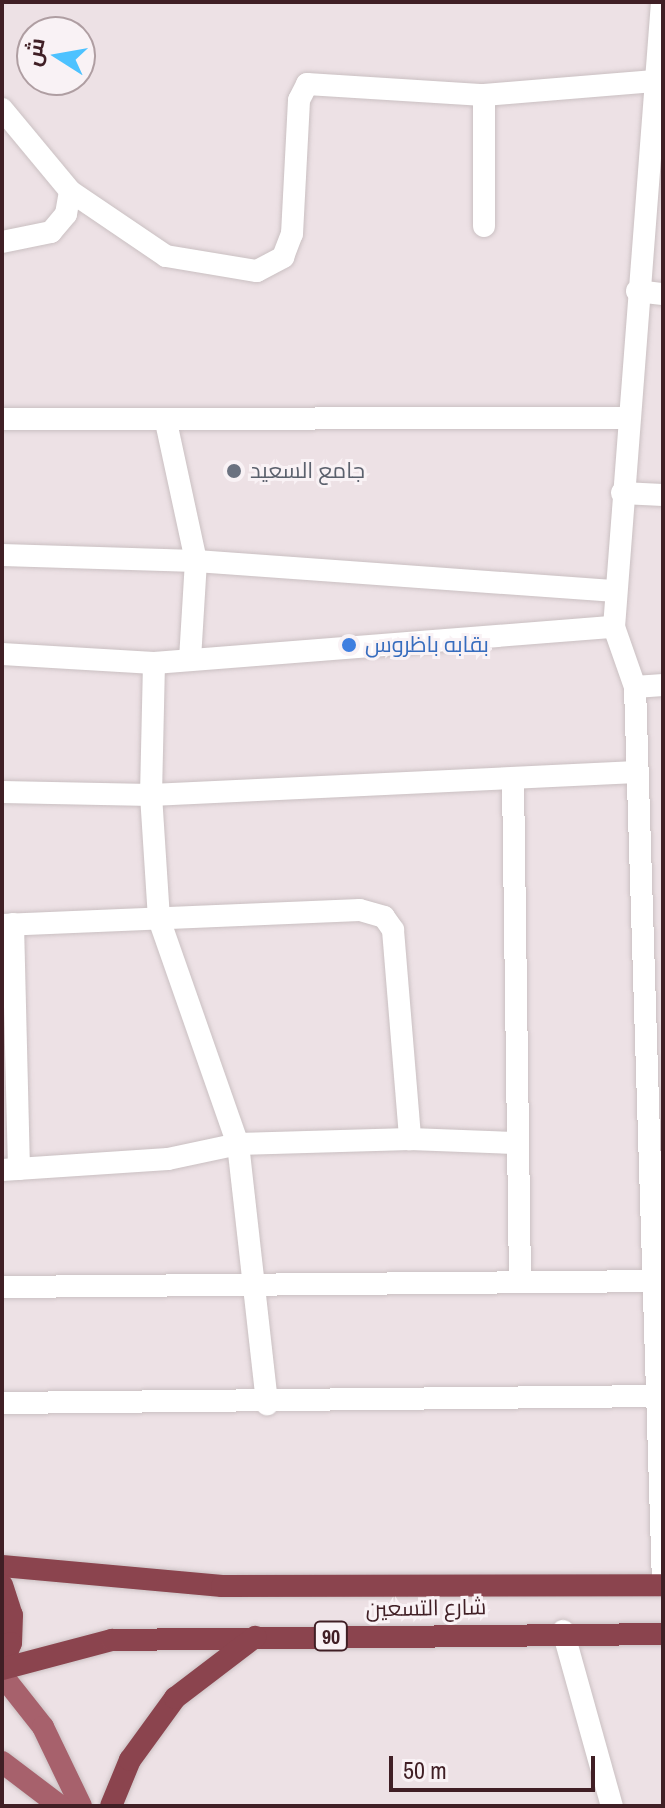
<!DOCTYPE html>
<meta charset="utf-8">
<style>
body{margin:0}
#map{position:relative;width:665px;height:1808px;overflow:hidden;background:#ede1e5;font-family:"Archivo Narrow",Cairo,sans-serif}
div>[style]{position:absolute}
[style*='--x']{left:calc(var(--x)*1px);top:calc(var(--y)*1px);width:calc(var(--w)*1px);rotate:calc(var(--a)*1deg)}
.roads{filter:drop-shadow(0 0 2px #cac0c2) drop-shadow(0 0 2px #cac0c2)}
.minor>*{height:22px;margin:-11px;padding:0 11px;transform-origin:11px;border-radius:11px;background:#fff}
.primary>*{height:22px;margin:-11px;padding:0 11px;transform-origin:11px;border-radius:11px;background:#a7616c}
.trunk>*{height:22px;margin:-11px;padding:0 11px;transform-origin:11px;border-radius:11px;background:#8b444e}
.dots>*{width:22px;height:22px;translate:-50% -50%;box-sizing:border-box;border:4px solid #f9f2f5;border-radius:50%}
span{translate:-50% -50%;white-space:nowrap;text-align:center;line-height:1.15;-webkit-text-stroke:6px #f9f2f5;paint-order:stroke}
.shield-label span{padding:2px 6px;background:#f9f2f5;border:2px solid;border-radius:6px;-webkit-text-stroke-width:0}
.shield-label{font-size:20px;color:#401f25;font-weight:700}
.worship-label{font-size:22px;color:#5b616d}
.left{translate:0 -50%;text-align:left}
.shop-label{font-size:22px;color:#366cbe}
.street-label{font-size:22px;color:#401f25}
.frame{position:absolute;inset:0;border:4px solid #401f25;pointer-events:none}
.north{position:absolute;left:16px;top:16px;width:80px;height:80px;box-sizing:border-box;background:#f9f2f5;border:2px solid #af9ea2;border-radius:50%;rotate:281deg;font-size:22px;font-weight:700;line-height:32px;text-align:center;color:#401f25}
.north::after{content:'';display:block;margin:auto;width:28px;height:36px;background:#4dc2ff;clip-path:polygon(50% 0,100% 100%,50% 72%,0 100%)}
.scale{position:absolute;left:389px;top:1756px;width:206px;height:36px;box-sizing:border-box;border:4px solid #401f25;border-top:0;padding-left:10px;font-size:24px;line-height:28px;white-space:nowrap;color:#401f25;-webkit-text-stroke:6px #f9f2f5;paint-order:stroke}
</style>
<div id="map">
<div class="roads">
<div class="minor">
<i style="--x:662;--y:2;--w:627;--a:94.39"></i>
<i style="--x:614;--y:627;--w:64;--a:70.7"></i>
<i style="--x:635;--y:687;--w:898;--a:88.21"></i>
<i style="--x:2;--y:109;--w:107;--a:50.3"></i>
<i style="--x:70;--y:191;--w:116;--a:34.1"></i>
<i style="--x:166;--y:256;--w:92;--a:9.4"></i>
<i style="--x:257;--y:271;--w:30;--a:-28"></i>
<i style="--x:283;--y:257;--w:25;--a:-69"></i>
<i style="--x:292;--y:234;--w:134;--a:-87"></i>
<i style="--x:299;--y:100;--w:18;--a:-63"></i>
<i style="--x:307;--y:84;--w:177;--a:3.6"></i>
<i style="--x:484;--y:95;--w:171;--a:-4.7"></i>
<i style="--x:484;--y:226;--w:131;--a:-90"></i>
<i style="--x:2;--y:242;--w:50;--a:-11.5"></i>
<i style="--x:51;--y:232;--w:23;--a:-50"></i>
<i style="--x:66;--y:214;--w:23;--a:-80"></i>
<i style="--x:637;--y:291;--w:26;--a:7"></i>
<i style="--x:2;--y:419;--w:625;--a:-0.09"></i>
<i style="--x:166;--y:422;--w:142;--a:77.8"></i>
<i style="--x:196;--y:561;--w:99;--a:93.5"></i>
<i style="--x:622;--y:493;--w:41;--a:2.8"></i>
<i style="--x:2;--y:555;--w:194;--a:1.8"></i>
<i style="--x:196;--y:561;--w:421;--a:4.1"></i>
<i style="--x:2;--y:654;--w:152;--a:3.4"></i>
<i style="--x:154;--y:663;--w:461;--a:-4.5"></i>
<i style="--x:154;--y:663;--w:132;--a:91.3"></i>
<i style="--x:151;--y:795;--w:124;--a:86.3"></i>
<i style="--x:159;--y:919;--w:238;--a:70.7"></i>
<i style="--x:238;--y:1144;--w:262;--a:83.6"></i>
<i style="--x:635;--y:687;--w:28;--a:-4"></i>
<i style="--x:513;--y:779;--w:500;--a:89.2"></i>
<i style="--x:2;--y:792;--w:149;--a:1.2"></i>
<i style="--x:151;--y:795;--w:486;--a:-2.7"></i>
<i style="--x:13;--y:924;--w:245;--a:88.6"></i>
<i style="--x:2;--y:925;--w:358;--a:-2.4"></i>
<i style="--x:360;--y:910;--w:25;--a:16"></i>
<i style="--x:384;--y:917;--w:16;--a:55"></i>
<i style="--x:393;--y:930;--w:210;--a:85.3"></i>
<i style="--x:2;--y:1170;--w:166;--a:-3.8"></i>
<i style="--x:168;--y:1159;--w:72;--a:-12.1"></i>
<i style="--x:238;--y:1144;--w:172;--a:-1.7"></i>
<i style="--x:410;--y:1139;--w:106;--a:2.2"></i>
<i style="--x:2;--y:1287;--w:660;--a:-0.52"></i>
<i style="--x:2;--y:1403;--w:661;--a:-0.61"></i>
<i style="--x:563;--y:1631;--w:182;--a:74.4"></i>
</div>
<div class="primary">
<i style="--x:2;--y:1675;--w:66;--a:51.7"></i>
<i style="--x:43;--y:1727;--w:88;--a:64.3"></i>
<i style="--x:2;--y:1762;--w:73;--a:37.2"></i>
</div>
<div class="trunk">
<i style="--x:2;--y:1566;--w:221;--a:5.2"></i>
<i style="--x:222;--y:1586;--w:441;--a:-0.1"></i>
<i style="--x:2;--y:1585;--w:32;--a:72"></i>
<i style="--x:12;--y:1615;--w:28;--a:92"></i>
<i style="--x:11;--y:1643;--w:24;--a:112"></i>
<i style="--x:2;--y:1669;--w:114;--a:-14.8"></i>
<i style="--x:112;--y:1640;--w:551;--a:-0.62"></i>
<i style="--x:111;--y:1806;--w:50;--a:-67.6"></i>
<i style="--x:130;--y:1760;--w:77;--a:-54"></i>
<i style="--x:175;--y:1698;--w:101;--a:-37.3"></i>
</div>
</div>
<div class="dots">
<i style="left:234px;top:471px;background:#6b7280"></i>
<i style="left:349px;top:645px;background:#3f7fe0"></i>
</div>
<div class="shield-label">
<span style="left:331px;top:1636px">90</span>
</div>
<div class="worship-label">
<span class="left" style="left:250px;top:471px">جامع السعيد</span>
</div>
<div class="shop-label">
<span class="left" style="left:365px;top:645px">بقابه باظروس</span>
</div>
<div class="street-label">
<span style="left:426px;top:1608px;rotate:-1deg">شارع التسعين</span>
</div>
<div class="frame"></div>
<div class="north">ش</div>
<div class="scale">50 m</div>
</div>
